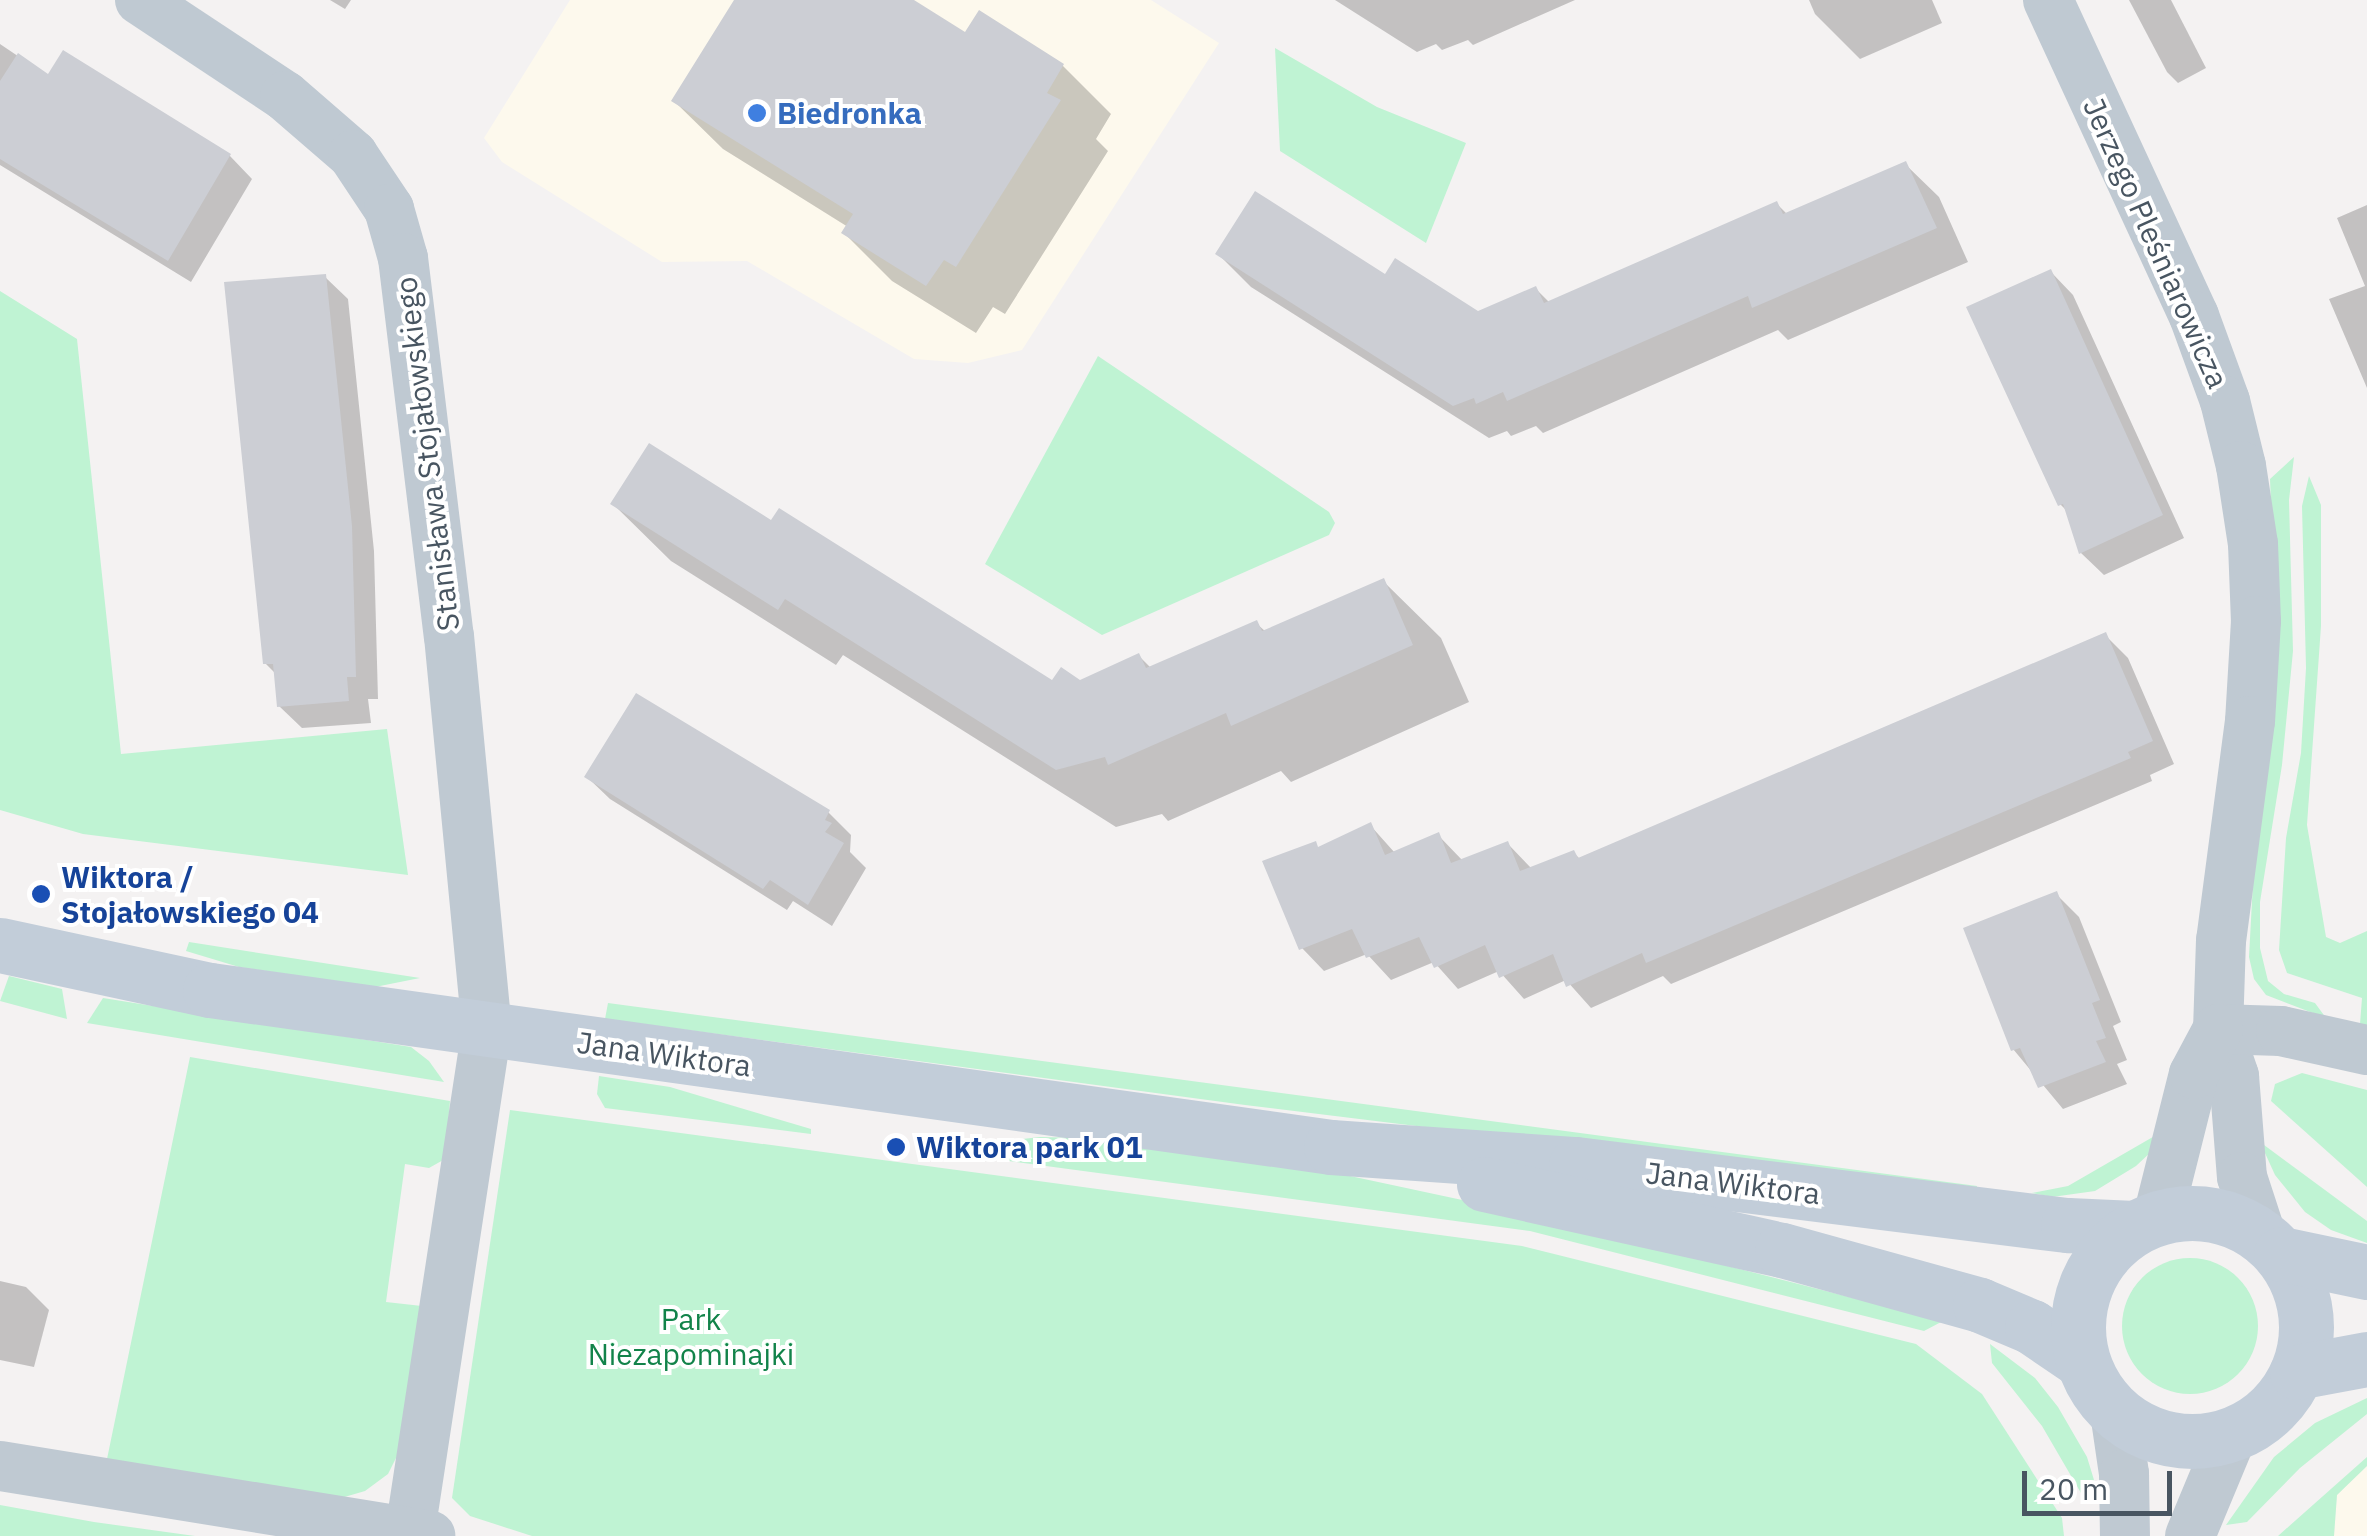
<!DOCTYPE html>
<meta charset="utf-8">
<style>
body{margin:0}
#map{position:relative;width:2367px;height:1536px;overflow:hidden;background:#f4f2f2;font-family:"IBM Plex Sans",sans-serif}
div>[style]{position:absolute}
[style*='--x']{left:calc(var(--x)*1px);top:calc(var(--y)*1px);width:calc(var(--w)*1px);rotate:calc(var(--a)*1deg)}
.commercial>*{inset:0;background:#fdf9ed}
.green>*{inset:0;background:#bff3d3}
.round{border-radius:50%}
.shadow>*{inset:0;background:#0003}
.building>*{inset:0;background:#ccced4}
.street>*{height:50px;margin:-25px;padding:0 25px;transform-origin:25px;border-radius:25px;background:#bfc9d2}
.secondary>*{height:55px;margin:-27.5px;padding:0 27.5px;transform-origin:27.5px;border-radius:27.5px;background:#c2cdd9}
.secondary>.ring{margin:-27.5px;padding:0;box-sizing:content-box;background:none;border:55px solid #c2cdd9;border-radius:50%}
.dots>*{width:28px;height:28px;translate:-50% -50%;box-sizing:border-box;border:5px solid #fff;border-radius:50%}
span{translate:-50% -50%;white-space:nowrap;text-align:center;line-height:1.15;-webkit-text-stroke:8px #fff;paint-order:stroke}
.shop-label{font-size:30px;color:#366cbe;font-weight:700}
.left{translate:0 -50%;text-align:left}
.street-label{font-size:30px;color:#485561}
.transit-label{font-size:30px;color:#164399;font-weight:700}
.park-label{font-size:30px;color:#12834a}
.scale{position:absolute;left:2022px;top:1471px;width:150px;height:45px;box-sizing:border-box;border:5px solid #485561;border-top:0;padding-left:12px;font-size:30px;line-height:35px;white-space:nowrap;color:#485561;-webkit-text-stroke:8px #fff;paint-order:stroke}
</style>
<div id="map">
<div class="commercial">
<i style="clip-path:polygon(570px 0,1151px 0,1219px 43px,1022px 350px,968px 363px,914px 359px,747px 261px,662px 262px,502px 162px,484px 138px)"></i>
<i style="clip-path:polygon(2367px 1466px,2367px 1536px,2334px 1536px,2337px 1495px)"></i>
</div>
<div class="green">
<i style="clip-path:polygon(1275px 48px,1377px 107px,1466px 143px,1426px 243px,1280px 151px)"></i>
<i style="clip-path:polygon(0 291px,77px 339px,121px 754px,387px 729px,408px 875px,83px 834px,0 810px)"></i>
<i style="clip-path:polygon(1098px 356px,1329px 512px,1335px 523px,1329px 535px,1102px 635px,985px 564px)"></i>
<i style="clip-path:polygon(2294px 457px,2289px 500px,2293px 651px,2282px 765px,2260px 902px,2260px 948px,2268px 981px,2284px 994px,2315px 1003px,2326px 1018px,2266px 995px,2254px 979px,2249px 957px,2272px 527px,2270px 479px)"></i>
<i style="clip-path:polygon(2309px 476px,2321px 505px,2321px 626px,2307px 825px,2326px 937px,2340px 943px,2367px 931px,2367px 1026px,2360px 1024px,2362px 998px,2287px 973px,2279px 950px,2286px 838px,2301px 753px,2306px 668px,2302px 506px)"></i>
<i style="clip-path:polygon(189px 942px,420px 978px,375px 987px,239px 967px,186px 951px)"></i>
<i style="clip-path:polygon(9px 976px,62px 989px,67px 1019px,0 1001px)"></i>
<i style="clip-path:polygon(103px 998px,411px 1047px,429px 1061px,444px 1082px,87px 1023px)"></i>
<i style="clip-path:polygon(608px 1003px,1977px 1186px,1976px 1195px,1245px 1105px,605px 1019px)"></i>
<i style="clip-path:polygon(190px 1057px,450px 1101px,445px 1159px,429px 1168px,405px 1164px,386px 1302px,422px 1306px,399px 1452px,388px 1474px,365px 1491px,341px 1498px,107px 1459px)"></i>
<i style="clip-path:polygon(2302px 1073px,2367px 1090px,2367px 1187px,2271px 1101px,2275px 1084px)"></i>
<i style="clip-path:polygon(599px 1076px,670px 1087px,811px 1129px,811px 1134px,605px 1108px,597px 1094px)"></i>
<i style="clip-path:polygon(510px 1110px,1522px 1246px,1916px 1344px,1982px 1394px,2062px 1518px,2064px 1536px,532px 1536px,470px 1516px,452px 1498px)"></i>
<i style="clip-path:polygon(2158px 1134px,2153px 1150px,2136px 1166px,2095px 1191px,2052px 1197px,2032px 1193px,2068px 1186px)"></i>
<i style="clip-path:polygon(1040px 1137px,1082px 1138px,1308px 1167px,1509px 1210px,1943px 1321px,1924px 1331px,1530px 1231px,979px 1157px,981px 1144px)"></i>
<i style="clip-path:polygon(2260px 1142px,2367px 1221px,2367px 1243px,2331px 1230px,2305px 1212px,2275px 1175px)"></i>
<i class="round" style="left:2122px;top:1258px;width:136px;height:136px"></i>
<i style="clip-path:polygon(1990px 1344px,2035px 1378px,2058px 1407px,2087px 1457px,2101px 1503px,2086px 1499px,2081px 1493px,2042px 1426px,1992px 1363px)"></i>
<i style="clip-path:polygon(2367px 1398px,2367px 1414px,2300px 1468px,2247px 1522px,2226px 1525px,2274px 1457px,2315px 1423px)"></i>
<i style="clip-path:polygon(2367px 1457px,2367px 1466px,2337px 1495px,2334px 1536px,2278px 1536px)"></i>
<i style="clip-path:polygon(0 1505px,94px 1522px,195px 1536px,0 1536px)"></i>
</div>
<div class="shadow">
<i style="clip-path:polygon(330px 0,351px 0,345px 9px)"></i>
<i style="clip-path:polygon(737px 0,909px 0,966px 36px,1063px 66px,1111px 114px,1096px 139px,1108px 151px,1005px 314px,993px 307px,976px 333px,892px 281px,844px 233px,848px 227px,723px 149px,674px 101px)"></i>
<i style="clip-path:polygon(1335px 0,1575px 0,1473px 45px,1468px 40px,1442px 50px,1436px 44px,1417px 52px)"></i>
<i style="clip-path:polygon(1809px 0,1932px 0,1942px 23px,1860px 59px,1815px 14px)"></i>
<i style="clip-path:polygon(2129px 0,2171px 0,2206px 68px,2178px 83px,2167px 72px)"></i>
<i style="clip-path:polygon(0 44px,49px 77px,230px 156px,252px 179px,191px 282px,0 165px)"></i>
<i style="clip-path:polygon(1905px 164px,1939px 197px,1968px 262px,1788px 340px,1778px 330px,1543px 433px,1536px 426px,1511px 436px,1507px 431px,1489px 438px,1251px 287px,1218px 254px,1386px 277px,1478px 313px,1536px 289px,1550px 303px,1777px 204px,1787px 214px)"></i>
<i style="clip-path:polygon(2367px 205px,2367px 388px,2329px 299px,2365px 286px,2337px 218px)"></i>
<i style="clip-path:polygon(2051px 272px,2073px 295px,2184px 538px,2104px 575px,2081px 553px,2068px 512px,2060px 504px)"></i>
<i style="clip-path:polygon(325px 277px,348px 299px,374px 551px,378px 699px,368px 699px,371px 723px,302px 728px,279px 706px,277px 675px,265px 663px)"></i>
<i style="clip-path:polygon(613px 504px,772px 523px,1053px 684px,1080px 683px,1139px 656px,1151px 668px,1256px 623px,1266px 632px,1383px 581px,1441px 638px,1469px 702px,1291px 782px,1281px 771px,1168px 821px,1162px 814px,1116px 827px,843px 655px,836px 665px,671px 561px)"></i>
<i style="clip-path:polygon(2105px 635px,2128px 658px,2174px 764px,2150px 775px,2152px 781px,1671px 984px,1663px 976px,1591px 1008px,1566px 980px,1524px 999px,1499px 971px,1458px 989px,1434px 962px,1391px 980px,1367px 954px,1324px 971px,1302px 948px,1320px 849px,1370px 825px,1395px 853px,1438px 835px,1463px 861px,1508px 844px,1532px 869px,1574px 853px,1581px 860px)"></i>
<i style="clip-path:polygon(587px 777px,828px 812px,851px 835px,850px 852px,866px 868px,832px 926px,793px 901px,787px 910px,610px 799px)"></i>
<i style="clip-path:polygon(2056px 894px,2079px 917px,2121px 1022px,2113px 1026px,2127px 1060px,2117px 1064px,2127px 1084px,2063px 1109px,2013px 1049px)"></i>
<i style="clip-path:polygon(0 1281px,26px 1287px,49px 1310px,34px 1367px,0 1360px)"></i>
</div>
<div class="building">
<i style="clip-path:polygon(734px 0,914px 0,965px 32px,979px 10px,1064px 64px,1047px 93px,1061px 100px,956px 267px,944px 260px,926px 286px,841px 233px,853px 214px,671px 101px)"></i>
<i style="clip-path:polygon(63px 50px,231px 154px,168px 261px,0 159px,0 81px,18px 53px,48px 74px)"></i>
<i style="clip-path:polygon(1906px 161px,1937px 228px,1752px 308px,1748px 296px,1507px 401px,1503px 392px,1476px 404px,1474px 398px,1453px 406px,1215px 254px,1255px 191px,1385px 274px,1395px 258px,1478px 311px,1536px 286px,1544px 303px,1777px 201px,1783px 214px)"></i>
<i style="clip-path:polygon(2051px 269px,2163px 515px,2079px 554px,2063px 504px,2058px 506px,1966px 307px)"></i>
<i style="clip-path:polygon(326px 274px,352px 526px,356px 677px,347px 677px,349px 701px,277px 707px,273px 664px,263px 664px,224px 282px)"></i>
<i style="clip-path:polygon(649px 443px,771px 520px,779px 508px,1052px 680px,1061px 667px,1080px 680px,1139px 653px,1146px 668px,1257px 620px,1262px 631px,1384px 578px,1413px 645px,1231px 726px,1226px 713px,1108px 765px,1105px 757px,1056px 770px,785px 599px,778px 610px,610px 504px)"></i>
<i style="clip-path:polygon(2106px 632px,2153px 741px,2128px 752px,2131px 758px,1646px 963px,1642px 953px,1566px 987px,1553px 954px,1499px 978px,1485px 945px,1434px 968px,1419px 937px,1366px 958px,1352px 929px,1299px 950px,1262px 861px,1316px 841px,1318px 847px,1371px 822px,1385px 855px,1439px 832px,1451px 863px,1508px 841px,1520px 871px,1574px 850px,1578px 858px)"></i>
<i style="clip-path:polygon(636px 693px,830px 810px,825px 820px,832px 823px,825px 832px,844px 843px,808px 905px,770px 880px,763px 889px,584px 777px)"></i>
<i style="clip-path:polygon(2057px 891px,2100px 1000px,2092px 1003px,2106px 1038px,2096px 1041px,2106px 1062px,2038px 1088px,2020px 1048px,2011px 1051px,1963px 928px)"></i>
</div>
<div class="street">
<i style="--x:140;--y:0;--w:174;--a:33.5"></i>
<i style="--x:285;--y:96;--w:90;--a:40.9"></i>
<i style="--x:353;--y:155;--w:65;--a:56.3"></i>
<i style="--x:389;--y:209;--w:51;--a:74.1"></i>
<i style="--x:403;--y:258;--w:381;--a:83.1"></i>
<i style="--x:449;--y:636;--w:394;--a:84.5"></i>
<i style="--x:487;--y:1028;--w:510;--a:98.69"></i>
<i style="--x:2048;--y:0;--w:348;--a:65.2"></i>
<i style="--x:2194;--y:316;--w:90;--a:70"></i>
<i style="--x:2225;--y:401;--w:67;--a:76.2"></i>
<i style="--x:2241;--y:466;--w:79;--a:81.3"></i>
<i style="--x:2253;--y:544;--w:77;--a:87.8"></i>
<i style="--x:2256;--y:621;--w:100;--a:93.4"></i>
<i style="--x:2250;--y:721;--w:221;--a:97.5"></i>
<i style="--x:2221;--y:940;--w:89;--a:91.9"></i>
<i style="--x:2218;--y:1029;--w:50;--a:71.2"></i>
<i style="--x:2234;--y:1076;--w:101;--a:85.5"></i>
<i style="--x:2242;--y:1177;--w:61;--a:71.9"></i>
<i style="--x:2218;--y:1029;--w:63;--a:1.8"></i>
<i style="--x:2281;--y:1031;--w:88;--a:12.5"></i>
<i style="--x:2158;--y:1217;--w:147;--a:-75.9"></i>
<i style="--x:2194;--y:1074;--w:51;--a:-61.9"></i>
<i style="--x:2115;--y:1412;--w:63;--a:81.7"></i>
<i style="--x:2124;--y:1474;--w:62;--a:89.1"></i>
<i style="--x:0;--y:1466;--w:436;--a:9.2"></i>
<i style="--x:2190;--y:1536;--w:109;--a:-67.4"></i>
</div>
<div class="secondary">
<i style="--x:0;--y:945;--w:215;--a:12.1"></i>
<i style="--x:210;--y:990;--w:1132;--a:7.97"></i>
<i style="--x:1331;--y:1147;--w:246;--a:4"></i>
<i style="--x:1576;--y:1164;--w:496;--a:7.1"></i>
<i style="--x:2068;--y:1225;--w:66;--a:2.6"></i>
<i style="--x:1484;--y:1184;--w:305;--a:12.5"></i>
<i style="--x:1782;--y:1250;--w:205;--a:15.5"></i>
<i style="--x:1980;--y:1305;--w:56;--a:22.9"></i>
<i style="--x:2032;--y:1327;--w:60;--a:34.2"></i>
<i class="ring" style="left:2078px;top:1213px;width:173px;height:173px"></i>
<i style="--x:2281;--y:1254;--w:88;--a:11.8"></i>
<i style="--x:2297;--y:1372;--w:71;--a:-10.5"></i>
</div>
<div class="dots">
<i style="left:757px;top:113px;background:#3f7fe0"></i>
<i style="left:41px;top:894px;background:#1a4fb4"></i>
<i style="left:896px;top:1147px;background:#1a4fb4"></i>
</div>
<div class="shop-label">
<span class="left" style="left:777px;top:113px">Biedronka</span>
</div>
<div class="street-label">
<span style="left:2156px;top:243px;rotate:66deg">Jerzego Pleśniarowicza</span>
<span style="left:427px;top:454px;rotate:-97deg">Stanisława Stojałowskiego</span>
<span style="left:664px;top:1054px;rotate:8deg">Jana Wiktora</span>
<span style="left:1733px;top:1183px;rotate:7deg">Jana Wiktora</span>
</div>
<div class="transit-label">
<span class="left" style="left:61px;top:894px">Wiktora /<br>Stojałowskiego 04</span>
<span class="left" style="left:916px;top:1147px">Wiktora park 01</span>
</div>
<div class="park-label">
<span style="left:691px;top:1336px">Park<br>Niezapominajki</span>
</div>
<div class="scale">20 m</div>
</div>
